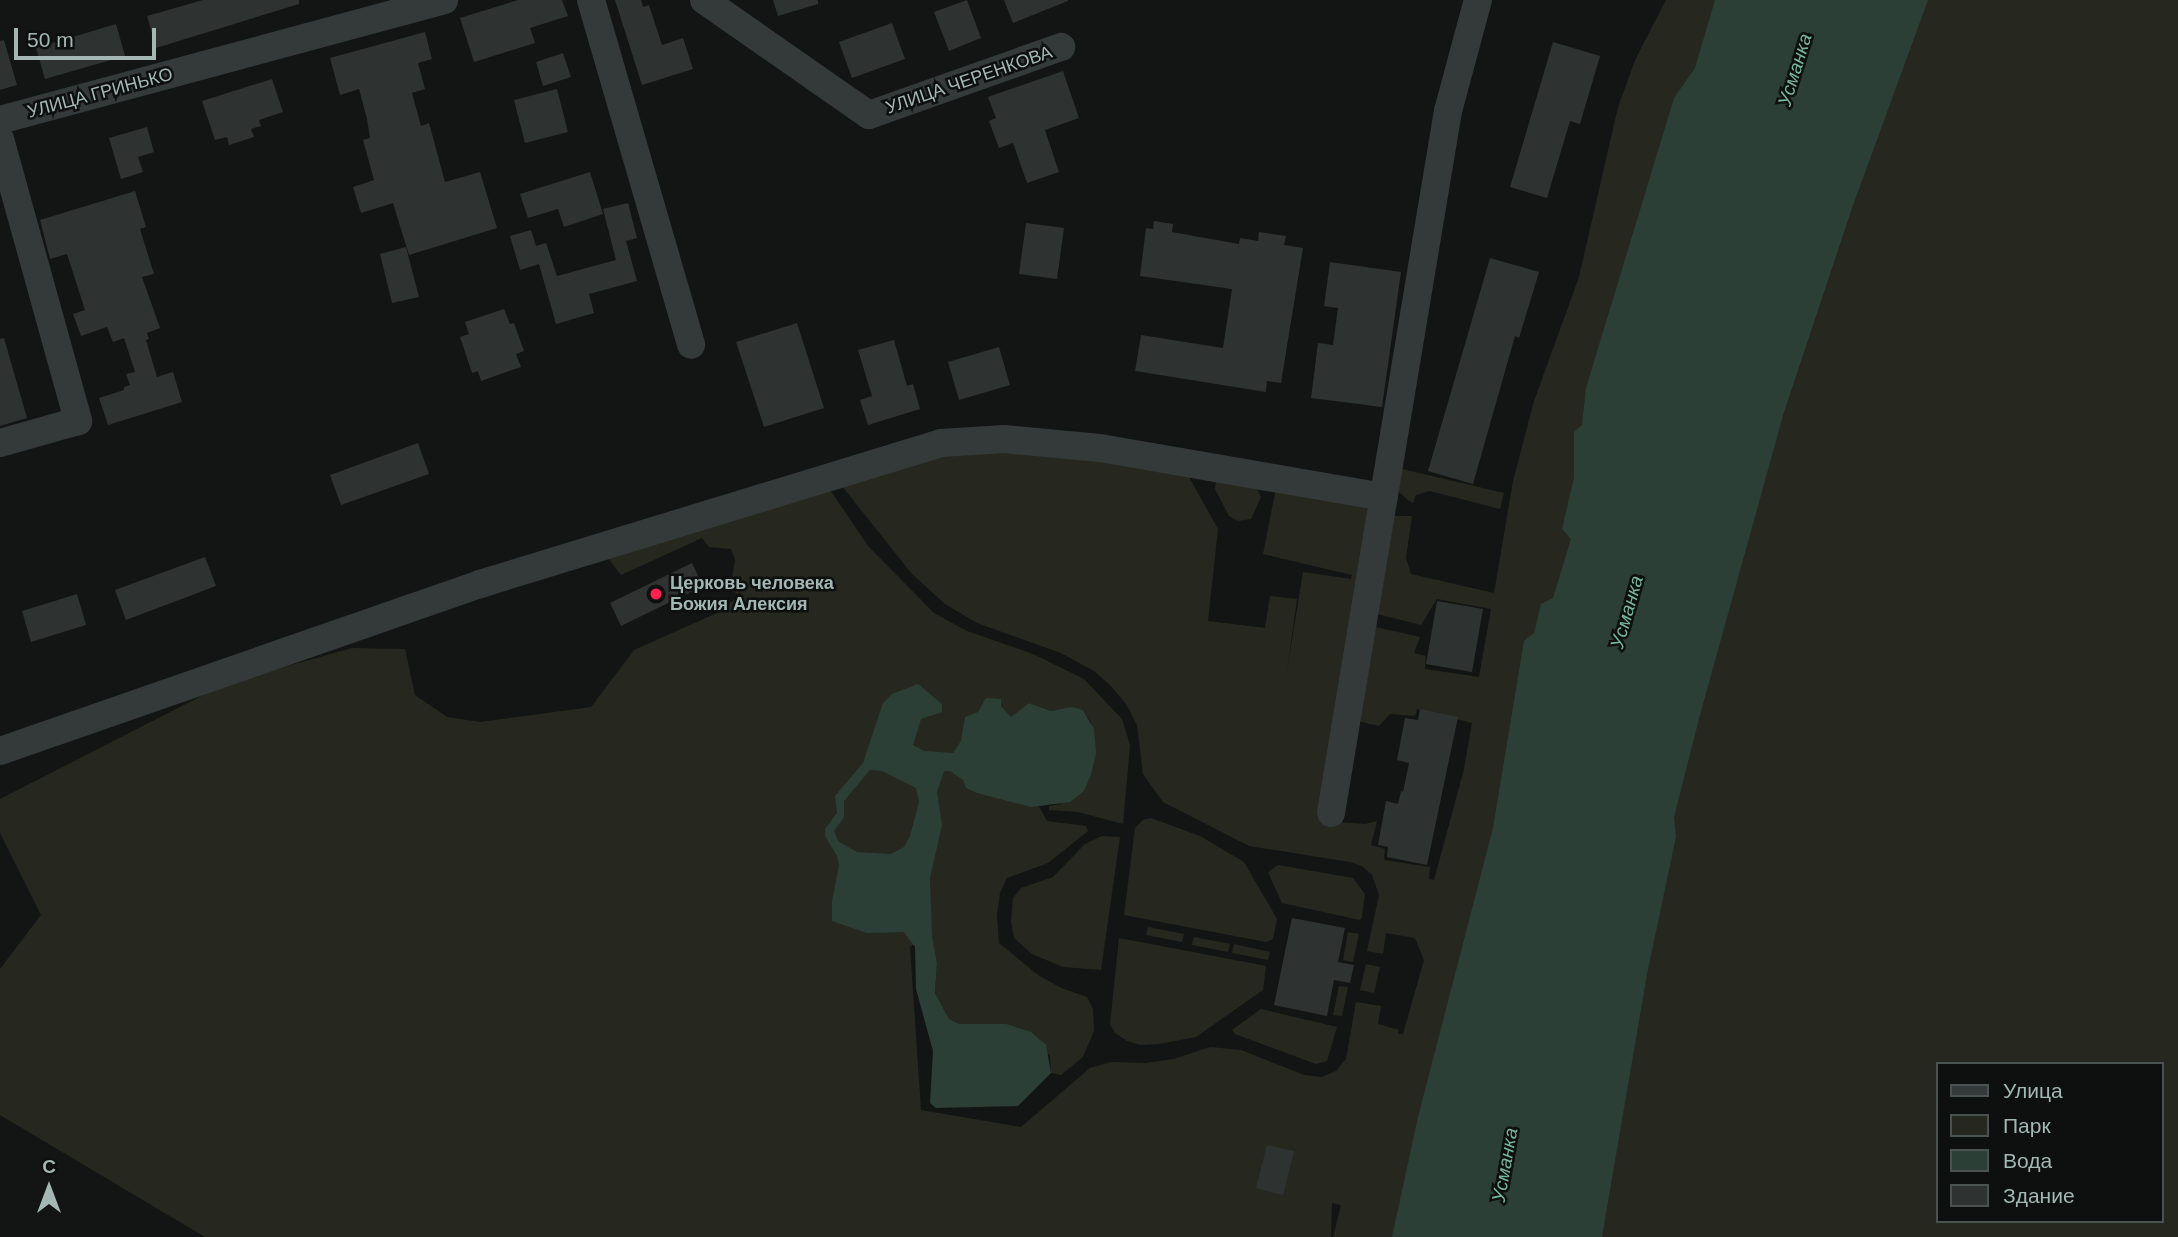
<!DOCTYPE html>
<meta charset="utf-8">
<style>
body{margin:0}
#map{position:relative;width:2178px;height:1237px;overflow:hidden;background:#131515;font-family:Helvetica,sans-serif}
div>[style]{position:absolute}
[style*='--x']{left:calc(var(--x)*1px);top:calc(var(--y)*1px);width:calc(var(--w)*1px);rotate:calc(var(--a)*1deg)}
.green>*{inset:0;background:#26281f}
.water>*{inset:0;background:#2b3f36}
.building>*{inset:0;background:#2e3231}
.minor>*{height:28px;margin:-14px;padding:0 14px;transform-origin:14px;border-radius:14px;background:#343a3a}
.dots>*{width:19px;height:19px;translate:-50% -50%;box-sizing:border-box;border:4px solid #0e1010;border-radius:50%}
span{translate:-50% -50%;white-space:nowrap;text-align:center;line-height:1.15;-webkit-text-stroke:5px #0e1010;paint-order:stroke}
.street-label{font-size:18px;color:#a3b7b3}
.poi-label{font-size:18px;color:#a3b7b3;font-weight:700}
.left{translate:0 -50%;text-align:left}
.water-label{font-size:19px;color:#77b59c;font-style:italic}
.legend{position:absolute;left:1936px;top:1062px;width:228px;height:161px;box-sizing:border-box;background:#0e1010;border:2px solid #4a5351;margin:0;padding:9px 12px;list-style:none;font-size:21px;color:#a3b7b3}
.legend li{display:flex;align-items:center;gap:14px;height:35px}
.legend b{width:35px;border:2px solid #4a5351}
.north{position:absolute;left:14px;top:1153px;width:70px;height:70px;-webkit-text-stroke:5px #0e1010;paint-order:stroke;rotate:0deg;font-size:19px;font-weight:700;line-height:28px;text-align:center;color:#a3b7b3}
.north::after{content:'';display:block;margin:auto;width:24px;height:32px;background:#a3b7b3;clip-path:polygon(50% 0,100% 100%,50% 72%,0 100%)}
.scale{position:absolute;left:14px;top:28px;width:142px;height:32px;box-sizing:border-box;border:4px solid #a3b7b3;border-top:0;padding-left:9px;font-size:21px;line-height:24px;white-space:nowrap;color:#a3b7b3;-webkit-text-stroke:5px #0e1010;paint-order:stroke}
</style>
<div id="map">
<div class="green">
<i style="clip-path:polygon(evenodd,1666px 0,2178px 0,2178px 1237px,1333px 1237px,1341px 1205px,1332px 1203px,1331px 1237px,205px 1237px,0 1115px,0 969px,41px 915px,0 833px,0 799px,227px 683px,352px 648px,405px 649px,415px 695px,447px 717px,480px 722px,591px 707px,634px 650px,717px 613px,740px 595px,726px 588px,732px 578px,735px 560px,731px 549px,709px 547px,702px 538px,621px 575px,603px 552px,828px 487px,868px 546px,934px 613px,967px 631px,1033px 654px,1084px 679px,1122px 719px,1130px 745px,1123px 824px,1078px 812px,1049px 810px,1049px 806px,1061px 804px,1093px 738px,1091px 722px,1083px 710px,1051px 711px,1029px 703px,1011px 717px,1001px 706px,1001px 699px,982px 703px,1047px 821px,1086px 826px,1088px 831px,1048px 863px,1007px 878px,1000px 893px,997px 915px,999px 943px,1038px 975px,1061px 988px,1087px 997px,1093px 1009px,1094px 1031px,1083px 1057px,1061px 1075px,1051px 1073px,1050px 1055px,989px 1024px,959px 1024px,949px 1019px,935px 993px,937px 963px,931px 931px,910px 947px,921px 1110px,1021px 1127px,1090px 1068px,1111px 1062px,1145px 1063px,1174px 1059px,1210px 1047px,1241px 1050px,1304px 1075px,1322px 1077px,1336px 1071px,1346px 1059px,1356px 1002px,1381px 1006px,1378px 1024px,1399px 1030px,1398px 1034px,1403px 1034px,1424px 960px,1415px 938px,1386px 933px,1383px 954px,1367px 951px,1379px 895px,1372px 875px,1362px 866px,1350px 862px,1249px 846px,1163px 802px,1143px 774px,1137px 725px,1126px 704px,1110px 685px,1094px 671px,1061px 653px,977px 623px,945px 604px,912px 574px,838px 481px,946px 452px,1013px 448px,1188px 475px,1218px 529px,1208px 621px,1265px 628px,1270px 596px,1297px 599px,1287px 671px,1303px 572px,1351px 579px,1352px 575px,1263px 554px,1276px 488px,1365px 506px,1368px 511px,1337px 822px,1365px 824px,1377px 821px,1371px 845px,1385px 849px,1384px 860px,1430px 867px,1429px 879px,1434px 880px,1464px 769px,1472px 723px,1417px 709px,1415px 716px,1390px 714px,1379px 726px,1362px 722px,1353px 715px,1371px 626px,1420px 637px,1414px 653px,1426px 656px,1425px 669px,1479px 677px,1491px 609px,1437px 599px,1421px 625px,1377px 614px,1390px 516px,1412px 516px,1406px 558px,1411px 574px,1494px 593px,1513px 481px,1534px 401px,1579px 277px,1618px 107px,1636px 58px,1666px 0,1938px 1064px,2162px 1064px,2162px 1221px,1938px 1221px,1938px 1064px)"></i>
<i style="clip-path:polygon(1398px 468px,1504px 493px,1500px 509px,1430px 491px,1416px 495px,1413px 503px,1409px 501px,1399px 492px)"></i>
<i style="clip-path:polygon(1216px 481px,1255px 485px,1261px 497px,1251px 519px,1238px 521px,1229px 516px,1215px 489px)"></i>
<i style="clip-path:polygon(1151px 818px,1200px 836px,1244px 862px,1277px 919px,1273px 939px,1266px 942px,1124px 915px,1135px 828px,1143px 820px)"></i>
<i style="clip-path:polygon(1102px 836px,1120px 837px,1101px 970px,1063px 967px,1032px 954px,1014px 938px,1011px 922px,1013px 898px,1021px 888px,1053px 877px,1085px 844px)"></i>
<i style="clip-path:polygon(1278px 865px,1353px 878px,1365px 894px,1362px 917px,1360px 920px,1282px 903px,1268px 872px)"></i>
<i style="clip-path:polygon(1148px 927px,1184px 934px,1182px 942px,1146px 935px)"></i>
<i style="clip-path:polygon(1348px 932px,1359px 934px,1353px 962px,1343px 960px)"></i>
<i style="clip-path:polygon(1194px 937px,1230px 944px,1228px 952px,1192px 945px)"></i>
<i style="clip-path:polygon(1119px 938px,1266px 966px,1263px 990px,1196px 1037px,1159px 1044px,1141px 1045px,1127px 1041px,1115px 1033px,1110px 1024px)"></i>
<i style="clip-path:polygon(1234px 944px,1270px 952px,1268px 960px,1232px 953px)"></i>
<i style="clip-path:polygon(1366px 964px,1380px 967px,1374px 993px,1360px 990px)"></i>
<i style="clip-path:polygon(1339px 986px,1348px 987px,1342px 1016px,1333px 1015px)"></i>
<i style="clip-path:polygon(1261px 1009px,1337px 1027px,1327px 1061px,1316px 1064px,1235px 1034px,1232px 1030px)"></i>
</div>
<div class="water">
<i style="clip-path:polygon(1715px 0,1928px 0,1852px 208px,1784px 412px,1700px 715px,1674px 817px,1676px 837px,1647px 974px,1602px 1237px,1392px 1237px,1418px 1117px,1493px 828px,1524px 641px,1534px 633px,1541px 604px,1553px 598px,1571px 539px,1562px 529px,1574px 478px,1574px 432px,1582px 425px,1586px 388px,1674px 98px,1695px 68px)"></i>
<i style="clip-path:polygon(evenodd,918px 684px,942px 704px,942px 712px,921px 719px,913px 745px,924px 751px,953px 753px,961px 741px,965px 717px,978px 712px,986px 698px,1001px 699px,1001px 706px,1011px 717px,1029px 703px,1051px 711px,1072px 707px,1083px 710px,1094px 729px,1096px 753px,1091px 775px,1084px 791px,1070px 802px,1031px 807px,977px 793px,966px 788px,963px 780px,950px 771px,944px 771px,937px 792px,942px 825px,930px 878px,932px 935px,937px 963px,935px 993px,949px 1019px,959px 1024px,1006px 1024px,1031px 1032px,1046px 1045px,1051px 1073px,1018px 1106px,936px 1108px,930px 1103px,933px 1051px,916px 989px,915px 947px,904px 932px,867px 933px,832px 921px,832px 901px,839px 866px,837px 856px,825px 836px,825px 829px,837px 813px,835px 796px,863px 763px,883px 703px,892px 694px,918px 684px,870px 770px,882px 771px,916px 788px,919px 802px,910px 836px,904px 847px,891px 854px,857px 852px,838px 841px,834px 831px,844px 817px,844px 801px,870px 770px)"></i>
</div>
<div class="building">
<i style="clip-path:polygon(203px 0,299px 0,299px 4px,156px 48px,147px 16px)"></i>
<i style="clip-path:polygon(518px 0,562px 0,568px 16px,530px 28px,535px 43px,474px 62px,460px 18px)"></i>
<i style="clip-path:polygon(615px 0,641px 0,643px 7px,649px 5px,662px 45px,683px 38px,693px 69px,642px 85px)"></i>
<i style="clip-path:polygon(773px 0,818px 0,818px 4px,778px 16px)"></i>
<i style="clip-path:polygon(967px 0,981px 38px,949px 51px,934px 12px)"></i>
<i style="clip-path:polygon(1004px 0,1068px 0,1068px 1px,1013px 23px)"></i>
<i style="clip-path:polygon(892px 23px,905px 59px,852px 78px,839px 42px)"></i>
<i style="clip-path:polygon(116px 24px,125px 56px,45px 79px,36px 48px)"></i>
<i style="clip-path:polygon(425px 32px,432px 59px,418px 63px,425px 89px,412px 93px,421px 126px,429px 123px,445px 182px,480px 172px,497px 228px,409px 255px,393px 203px,361px 213px,353px 187px,374px 180px,363px 140px,370px 138px,367px 119px,359px 89px,340px 95px,330px 58px)"></i>
<i style="clip-path:polygon(4px 40px,17px 85px,0 90px,0 41px)"></i>
<i style="clip-path:polygon(1553px 42px,1600px 56px,1580px 124px,1570px 121px,1547px 198px,1510px 187px)"></i>
<i style="clip-path:polygon(563px 53px,571px 77px,543px 86px,536px 62px)"></i>
<i style="clip-path:polygon(1063px 71px,1079px 118px,1045px 130px,1059px 172px,1027px 183px,1013px 143px,999px 148px,989px 121px,996px 118px,988px 97px)"></i>
<i style="clip-path:polygon(272px 79px,283px 112px,259px 120px,261px 126px,251px 129px,254px 137px,229px 145px,227px 137px,215px 140px,202px 101px)"></i>
<i style="clip-path:polygon(557px 89px,568px 132px,525px 143px,514px 100px)"></i>
<i style="clip-path:polygon(147px 127px,154px 152px,138px 157px,143px 172px,121px 179px,109px 138px)"></i>
<i style="clip-path:polygon(590px 172px,603px 214px,564px 227px,558px 209px,528px 218px,520px 194px)"></i>
<i style="clip-path:polygon(135px 191px,146px 227px,140px 229px,154px 274px,142px 277px,160px 328px,147px 333px,149px 339px,146px 340px,157px 377px,173px 372px,182px 402px,108px 425px,99px 398px,124px 390px,124px 387px,130px 385px,126px 374px,135px 372px,124px 338px,113px 342px,107px 327px,81px 336px,73px 314px,85px 310px,67px 254px,50px 259px,40px 220px)"></i>
<i style="clip-path:polygon(628px 203px,637px 238px,626px 241px,637px 281px,589px 294px,594px 313px,556px 324px,539px 264px,520px 270px,510px 236px,531px 230px,536px 246px,546px 243px,557px 276px,616px 260px,603px 209px)"></i>
<i style="clip-path:polygon(1154px 221px,1173px 224px,1172px 232px,1239px 244px,1240px 238px,1258px 241px,1259px 232px,1286px 236px,1284px 245px,1303px 248px,1281px 383px,1267px 381px,1266px 392px,1135px 371px,1141px 335px,1223px 348px,1232px 289px,1140px 276px,1146px 228px,1153px 229px)"></i>
<i style="clip-path:polygon(1026px 223px,1064px 228px,1057px 279px,1019px 274px)"></i>
<i style="clip-path:polygon(406px 247px,419px 297px,392px 303px,380px 254px)"></i>
<i style="clip-path:polygon(1490px 258px,1539px 272px,1519px 338px,1515px 336px,1473px 484px,1428px 471px)"></i>
<i style="clip-path:polygon(1330px 262px,1401px 272px,1382px 407px,1311px 398px,1318px 343px,1333px 345px,1338px 308px,1324px 306px)"></i>
<i style="clip-path:polygon(504px 309px,510px 324px,514px 323px,524px 351px,516px 354px,521px 367px,481px 381px,478px 371px,472px 373px,460px 337px,469px 334px,465px 322px)"></i>
<i style="clip-path:polygon(797px 323px,824px 408px,764px 427px,736px 342px)"></i>
<i style="clip-path:polygon(4px 338px,27px 418px,0 426px,0 339px)"></i>
<i style="clip-path:polygon(894px 340px,907px 386px,913px 384px,920px 409px,868px 425px,860px 400px,872px 396px,858px 350px)"></i>
<i style="clip-path:polygon(999px 347px,1010px 385px,959px 400px,948px 362px)"></i>
<i style="clip-path:polygon(418px 443px,429px 474px,341px 505px,330px 475px)"></i>
<i style="clip-path:polygon(205px 557px,216px 586px,126px 620px,115px 590px)"></i>
<i style="clip-path:polygon(692px 563px,703px 586px,621px 626px,610px 603px)"></i>
<i style="clip-path:polygon(77px 594px,86px 625px,31px 642px,22px 611px)"></i>
<i style="clip-path:polygon(1437px 601px,1483px 609px,1472px 672px,1426px 664px)"></i>
<i style="clip-path:polygon(1420px 709px,1458px 717px,1427px 865px,1387px 857px,1388px 847px,1378px 845px,1386px 801px,1398px 804px,1401px 791px,1403px 792px,1409px 763px,1397px 760px,1405px 718px,1418px 720px)"></i>
<i style="clip-path:polygon(1292px 918px,1345px 928px,1338px 962px,1354px 965px,1350px 983px,1334px 980px,1327px 1016px,1274px 1005px)"></i>
<i style="clip-path:polygon(1267px 1145px,1294px 1151px,1283px 1195px,1256px 1188px)"></i>
</div>
<div class="minor">
<i style="--x:591;--y:0;--w:359;--a:73.8"></i>
<i style="--x:704;--y:0;--w:201;--a:34.9"></i>
<i style="--x:869;--y:115;--w:204;--a:-19.5"></i>
<i style="--x:0;--y:120;--w:460;--a:-15.1"></i>
<i style="--x:0;--y:139;--w:293;--a:74.5"></i>
<i style="--x:78;--y:421;--w:81;--a:164.2"></i>
<i style="--x:0;--y:751;--w:508;--a:-19.18"></i>
<i style="--x:480;--y:584;--w:482;--a:-17"></i>
<i style="--x:941;--y:443;--w:63;--a:-3.6"></i>
<i style="--x:1004;--y:439;--w:96;--a:5.4"></i>
<i style="--x:1100;--y:448;--w:288;--a:9.8"></i>
<i style="--x:1331;--y:813;--w:712;--a:-80.54"></i>
<i style="--x:1448;--y:111;--w:115;--a:-74.9"></i>
</div>
<div class="dots">
<i style="left:656px;top:594px;background:#ff214e"></i>
</div>
<div class="street-label">
<span style="left:969px;top:80px;rotate:-19deg">УЛИЦА ЧЕРЕНКОВА</span>
<span style="left:100px;top:93px;rotate:-15deg">УЛИЦА ГРИНЬКО</span>
</div>
<div class="poi-label">
<span class="left" style="left:670px;top:594px">Церковь человека<br>Божия Алексия</span>
</div>
<div class="water-label">
<span style="left:1795px;top:70px;rotate:-73deg">Усманка</span>
<span style="left:1627px;top:612px;rotate:-74deg">Усманка</span>
<span style="left:1505px;top:1165px;rotate:-80deg">Усманка</span>
</div>
<ul class="legend">
<li><b style="height:9px;background:#343a3a"></b>Улица</li>
<li><b style="height:19px;background:#26281f"></b>Парк</li>
<li><b style="height:19px;background:#2b3f36"></b>Вода</li>
<li><b style="height:19px;background:#2e3231"></b>Здание</li>
</ul>
<div class="north">С</div>
<div class="scale">50 m</div>
</div>
